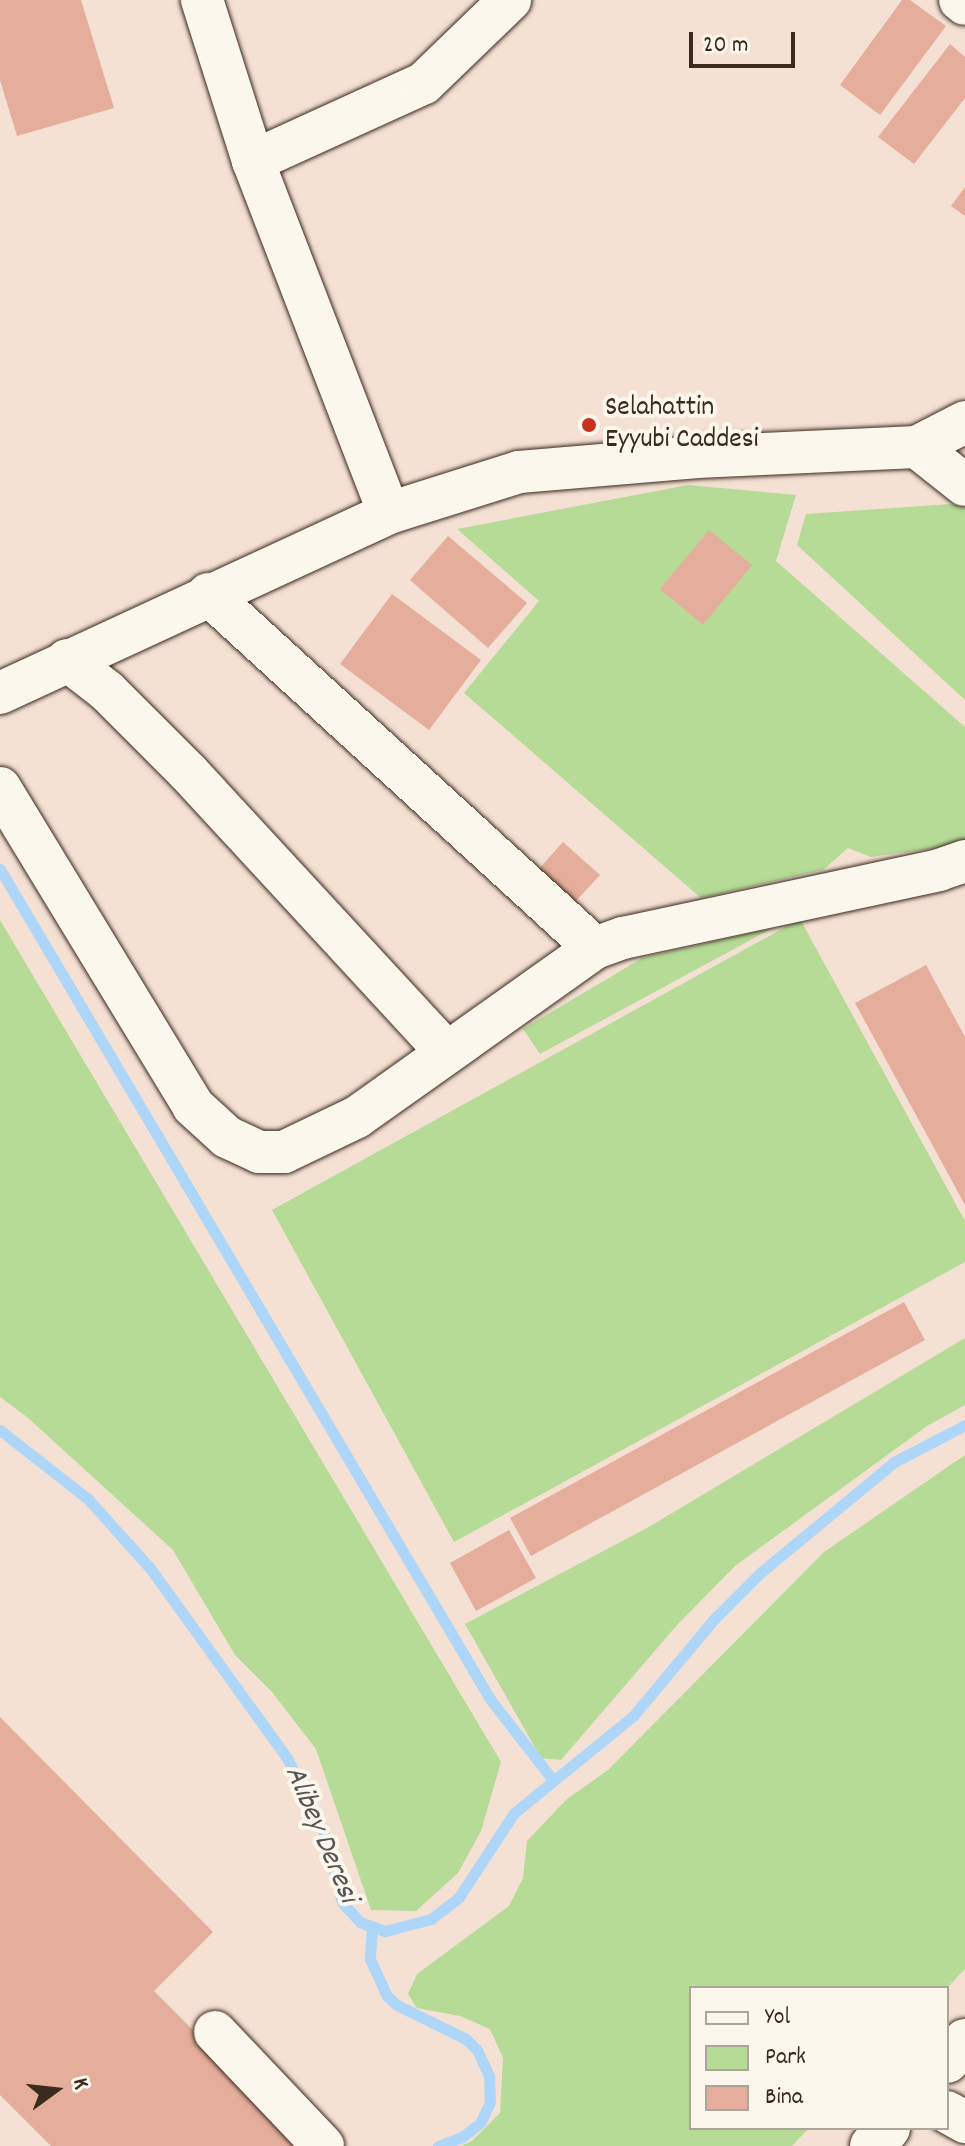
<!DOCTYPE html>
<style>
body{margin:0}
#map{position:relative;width:965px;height:2146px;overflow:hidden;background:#f4e1d4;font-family:Dekko,sans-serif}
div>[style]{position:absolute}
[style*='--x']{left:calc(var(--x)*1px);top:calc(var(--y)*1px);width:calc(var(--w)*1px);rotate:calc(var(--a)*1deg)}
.green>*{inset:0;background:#b5db96}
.stream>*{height:11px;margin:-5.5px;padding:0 5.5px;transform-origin:5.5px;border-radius:5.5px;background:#add6f8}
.building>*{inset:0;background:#e5ad9c}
.roads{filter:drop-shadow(0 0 2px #3b2a1e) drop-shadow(0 0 2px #3b2a1e)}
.minor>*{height:42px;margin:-21px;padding:0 21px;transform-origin:21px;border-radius:21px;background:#fbf7ec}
.major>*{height:44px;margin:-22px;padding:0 22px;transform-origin:22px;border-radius:22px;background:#fbf7ec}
.dots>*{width:22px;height:22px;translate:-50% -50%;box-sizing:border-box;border:4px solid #fbf7ec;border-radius:50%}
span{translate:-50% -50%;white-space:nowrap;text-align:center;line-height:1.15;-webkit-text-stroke:8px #fbf7ec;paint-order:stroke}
.poi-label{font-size:28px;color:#3b2a1e}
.left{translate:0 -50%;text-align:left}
.water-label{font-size:30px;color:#585554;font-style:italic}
.legend{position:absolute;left:689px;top:1986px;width:260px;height:144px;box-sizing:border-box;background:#fbf7ec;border:2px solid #aea59a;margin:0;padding:10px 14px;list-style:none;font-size:24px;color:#3b2a1e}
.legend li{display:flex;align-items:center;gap:16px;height:40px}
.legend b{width:40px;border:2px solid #aea59a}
.north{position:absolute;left:16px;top:2050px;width:80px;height:80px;-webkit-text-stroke:6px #fbf7ec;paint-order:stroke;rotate:75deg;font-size:22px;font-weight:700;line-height:32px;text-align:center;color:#3b2a1e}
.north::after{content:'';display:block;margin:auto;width:28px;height:36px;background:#3b2a1e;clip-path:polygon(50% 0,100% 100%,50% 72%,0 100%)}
.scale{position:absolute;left:689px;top:32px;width:106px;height:36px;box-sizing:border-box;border:4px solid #3b2a1e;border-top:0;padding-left:10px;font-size:24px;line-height:28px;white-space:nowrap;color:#3b2a1e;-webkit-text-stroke:6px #fbf7ec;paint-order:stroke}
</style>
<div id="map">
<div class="green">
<i style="clip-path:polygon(688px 485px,796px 495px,776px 561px,965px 727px,965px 844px,871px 857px,848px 848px,823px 870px,701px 898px,464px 693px,539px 601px,457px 529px)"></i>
<i style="clip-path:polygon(951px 504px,965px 507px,965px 700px,797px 545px,806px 514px)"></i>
<i style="clip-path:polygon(800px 919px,965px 1221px,965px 1262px,454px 1542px,272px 1210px)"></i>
<i style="clip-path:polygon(0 920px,501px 1762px,481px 1831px,458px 1873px,416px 1911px,371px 1910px,316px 1749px,272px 1692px,235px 1655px,173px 1550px,27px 1417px,0 1397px)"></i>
<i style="clip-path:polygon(773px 928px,540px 1054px,523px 1029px,642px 958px)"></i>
<i style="clip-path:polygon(965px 1338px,965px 1405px,927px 1426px,735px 1566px,677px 1625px,561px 1760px,541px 1758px,465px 1624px,647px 1528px)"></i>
<i style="clip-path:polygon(965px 1455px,965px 1969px,947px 1988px,691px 1988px,691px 2128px,809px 2128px,792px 2146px,461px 2146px,472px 2141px,500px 2113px,503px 2058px,490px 2029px,460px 2016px,417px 2008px,408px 1994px,417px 1974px,509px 1906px,523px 1878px,527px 1841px,567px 1799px,608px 1770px,824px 1552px)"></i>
</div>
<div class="stream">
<i style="--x:0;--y:869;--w:964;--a:59.44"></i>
<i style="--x:490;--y:1699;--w:101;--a:52.2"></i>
<i style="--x:0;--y:1430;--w:112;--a:38.1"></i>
<i style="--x:88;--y:1499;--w:93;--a:48.1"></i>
<i style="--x:150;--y:1568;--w:234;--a:54.2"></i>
<i style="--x:287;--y:1758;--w:81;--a:63.7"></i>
<i style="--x:323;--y:1831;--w:73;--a:75"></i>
<i style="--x:342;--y:1902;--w:27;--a:48"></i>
<i style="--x:360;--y:1922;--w:27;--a:20"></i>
<i style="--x:385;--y:1931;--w:48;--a:-14.6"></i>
<i style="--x:431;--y:1919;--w:36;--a:-38"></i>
<i style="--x:459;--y:1897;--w:100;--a:-56.8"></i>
<i style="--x:514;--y:1813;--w:154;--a:-39.2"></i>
<i style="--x:633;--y:1716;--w:128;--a:-50.1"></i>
<i style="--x:715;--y:1618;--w:64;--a:-45"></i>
<i style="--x:760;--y:1573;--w:174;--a:-39.6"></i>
<i style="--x:894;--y:1462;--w:80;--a:-27.5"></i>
<i style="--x:372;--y:1928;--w:31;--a:94"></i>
<i style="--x:370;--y:1959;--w:41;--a:65.3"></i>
<i style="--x:387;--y:1996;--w:13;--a:42"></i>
<i style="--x:397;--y:2005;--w:77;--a:26.2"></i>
<i style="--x:466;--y:2039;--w:16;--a:45"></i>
<i style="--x:477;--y:2050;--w:29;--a:65"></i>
<i style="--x:489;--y:2076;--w:26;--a:88"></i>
<i style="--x:490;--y:2102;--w:23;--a:115"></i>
<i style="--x:480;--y:2123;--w:23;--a:142"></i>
<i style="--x:462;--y:2137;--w:26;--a:159"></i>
</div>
<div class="building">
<i style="clip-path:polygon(0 0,81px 0,114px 108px,17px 136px,0 80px)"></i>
<i style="clip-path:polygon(902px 0,910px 0,946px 26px,880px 115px,840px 85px)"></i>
<i style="clip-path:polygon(950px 44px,965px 57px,965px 98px,914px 164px,878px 137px)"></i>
<i style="clip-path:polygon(965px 187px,965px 216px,951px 206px)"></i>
<i style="clip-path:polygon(709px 530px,752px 565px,703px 625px,660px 589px)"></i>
<i style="clip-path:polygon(448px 536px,527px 603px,488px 648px,410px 580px)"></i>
<i style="clip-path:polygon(392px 594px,481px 660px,429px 730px,340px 664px)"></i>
<i style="clip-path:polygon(563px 842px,600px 875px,573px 904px,537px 871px)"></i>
<i style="clip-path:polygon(926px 965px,965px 1037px,965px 1205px,855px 1003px)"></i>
<i style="clip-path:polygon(904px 1302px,925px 1340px,531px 1556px,510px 1518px)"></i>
<i style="clip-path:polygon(509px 1530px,536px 1578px,476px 1611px,450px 1563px)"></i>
<i style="clip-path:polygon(0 1717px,213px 1932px,154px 1991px,309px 2146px,51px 2146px,0 2095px)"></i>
</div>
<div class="roads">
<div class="minor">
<i style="--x:202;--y:0;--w:169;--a:72.4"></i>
<i style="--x:253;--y:161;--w:377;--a:68.9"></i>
<i style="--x:960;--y:0;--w:6;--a:39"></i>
<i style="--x:253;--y:161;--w:188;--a:-24.5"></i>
<i style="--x:424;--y:83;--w:120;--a:-44"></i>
<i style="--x:917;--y:447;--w:61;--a:38.4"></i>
<i style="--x:208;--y:594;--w:524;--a:42.45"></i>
<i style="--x:67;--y:660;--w:51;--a:37.8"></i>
<i style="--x:107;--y:691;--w:115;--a:45"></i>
<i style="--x:188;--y:772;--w:381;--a:47.3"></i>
<i style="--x:0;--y:693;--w:429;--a:-24.8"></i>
<i style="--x:389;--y:513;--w:136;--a:-17.5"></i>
<i style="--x:519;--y:472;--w:179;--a:-4.8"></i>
<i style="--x:697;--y:457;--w:220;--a:-2.6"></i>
<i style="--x:917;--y:447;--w:54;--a:-27.5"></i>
<i style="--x:0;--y:788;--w:372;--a:58.7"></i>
<i style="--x:193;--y:1106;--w:46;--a:42.4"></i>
<i style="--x:227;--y:1137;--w:35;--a:25"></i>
<i style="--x:259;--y:1152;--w:25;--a:0"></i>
<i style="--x:284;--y:1152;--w:81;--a:-25.6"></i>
<i style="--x:357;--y:1117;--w:292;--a:-35.4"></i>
<i style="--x:595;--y:948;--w:30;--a:-20"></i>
<i style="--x:623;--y:938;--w:323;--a:-12.1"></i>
<i style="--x:939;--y:870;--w:28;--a:-19"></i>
<i style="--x:215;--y:2032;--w:157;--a:46.5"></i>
<i style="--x:947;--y:2112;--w:21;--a:29"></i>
</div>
<div class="major">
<i style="--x:947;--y:2061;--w:27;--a:-48"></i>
<i style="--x:872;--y:2146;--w:24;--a:-48"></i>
</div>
</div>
<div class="dots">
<i style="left:589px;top:425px;background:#c8321e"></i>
</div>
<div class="poi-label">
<span class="left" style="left:605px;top:425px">Selahattin<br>Eyyubi Caddesi</span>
</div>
<div class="water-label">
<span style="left:319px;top:1835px;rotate:67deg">Alibey Deresi</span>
</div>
<ul class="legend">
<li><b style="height:10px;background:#fbf7ec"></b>Yol</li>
<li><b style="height:22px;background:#b5db96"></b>Park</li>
<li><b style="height:22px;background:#e5ad9c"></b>Bina</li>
</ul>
<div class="north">K</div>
<div class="scale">20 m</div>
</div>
